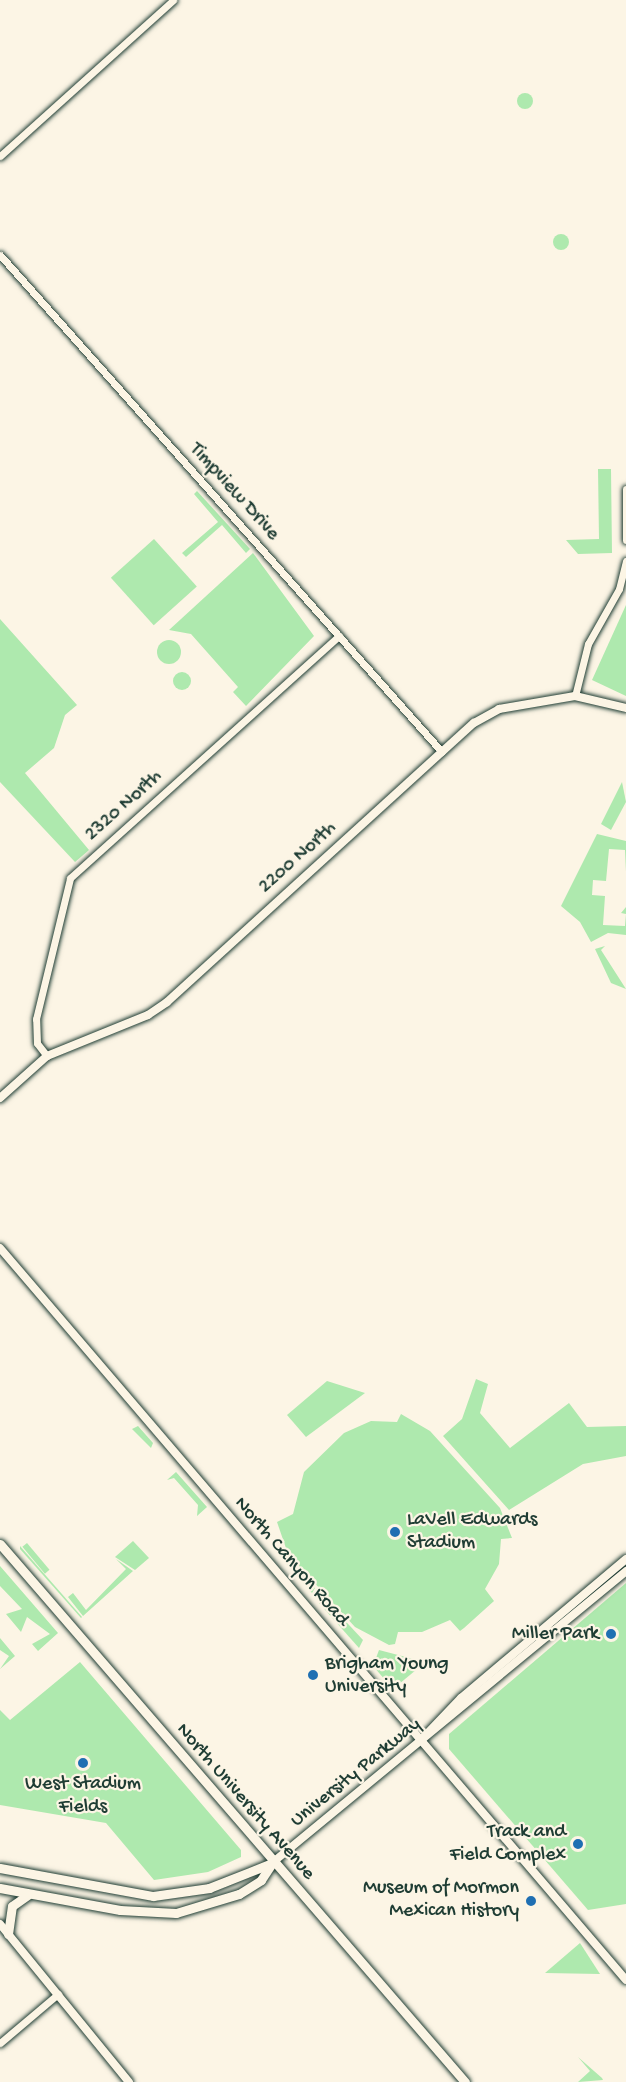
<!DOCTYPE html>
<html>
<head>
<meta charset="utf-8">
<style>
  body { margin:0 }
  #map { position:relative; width:626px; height:2082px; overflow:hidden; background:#fcf5e5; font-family:"Gochi Hand",sans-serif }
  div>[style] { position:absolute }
  .green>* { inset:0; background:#aee9ae; transform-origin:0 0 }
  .round { border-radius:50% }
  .roads { filter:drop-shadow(0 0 2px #1f3d34) drop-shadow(0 0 2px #1f3d34) }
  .tertiary>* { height:7px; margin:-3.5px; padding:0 3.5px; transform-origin:3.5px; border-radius:3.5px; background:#fcf5e5 }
  .secondary>* { height:8px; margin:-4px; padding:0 4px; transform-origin:4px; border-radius:4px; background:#fcf5e5 }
  .primary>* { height:9px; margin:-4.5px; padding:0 4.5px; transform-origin:4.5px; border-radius:4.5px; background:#fcf5e5 }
  .trunk>* { height:9px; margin:-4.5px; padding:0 4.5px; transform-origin:4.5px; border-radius:4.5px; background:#fcf5e5 }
  .dots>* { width:16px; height:16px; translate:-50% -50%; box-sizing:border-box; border:3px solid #fcf5e5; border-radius:50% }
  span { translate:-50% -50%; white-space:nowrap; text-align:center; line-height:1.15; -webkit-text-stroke:4.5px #fcf5e5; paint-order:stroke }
  .street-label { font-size:20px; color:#1f3d34 }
  .poi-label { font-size:20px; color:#1f3d34 }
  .left { translate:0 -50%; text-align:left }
  .right { translate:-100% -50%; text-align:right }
</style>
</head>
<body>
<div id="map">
  <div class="green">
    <div class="round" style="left:517px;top:93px;width:16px;height:16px"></div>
    <div class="round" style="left:553px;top:234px;width:16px;height:16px"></div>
    <div style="clip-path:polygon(598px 469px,611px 469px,612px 553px,578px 554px,566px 540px,599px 539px)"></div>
    <div style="clip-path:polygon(197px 491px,250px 549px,246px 553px,222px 525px,186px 557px,182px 553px,218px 522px,194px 494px)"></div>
    <div style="left:154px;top:539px;width:64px;height:58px;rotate:48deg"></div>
    <div style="clip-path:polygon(253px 553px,314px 636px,246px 706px,233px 692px,238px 687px,191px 634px,169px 630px)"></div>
    <div style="clip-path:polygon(626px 605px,626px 696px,592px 680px)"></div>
    <div style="clip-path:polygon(0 619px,77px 705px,65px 715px,54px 748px,25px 773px,89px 850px,75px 862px,0 782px)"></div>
    <div class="round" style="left:157px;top:640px;width:24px;height:24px"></div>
    <div class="round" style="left:173px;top:672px;width:18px;height:18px"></div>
    <div style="clip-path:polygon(622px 782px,626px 802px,611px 830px,601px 824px)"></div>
    <div style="clip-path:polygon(597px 834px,626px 841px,626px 872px,625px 850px,609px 849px,606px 881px,593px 880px,592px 895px,605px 896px,603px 925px,625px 926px,626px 914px,621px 913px,626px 907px,626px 935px,608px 933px,591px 942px,580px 922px,561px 906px)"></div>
    <div style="clip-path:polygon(605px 946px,601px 950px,626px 989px,611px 983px,595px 949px)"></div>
    <div style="clip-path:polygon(476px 1379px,488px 1384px,480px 1413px,510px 1448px,569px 1403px,587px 1427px,626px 1426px,626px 1456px,583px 1464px,509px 1510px,443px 1436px,462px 1419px)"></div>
    <div style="clip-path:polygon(327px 1381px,365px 1393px,306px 1437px,287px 1415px)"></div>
    <div style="clip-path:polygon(401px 1414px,430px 1431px,500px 1508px,512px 1538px,501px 1539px,499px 1564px,485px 1589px,494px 1601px,464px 1628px,460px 1631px,450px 1620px,422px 1632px,398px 1632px,395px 1644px,389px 1645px,355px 1627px,288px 1554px,277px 1522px,293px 1514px,304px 1472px,344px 1433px,371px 1421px,397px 1422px)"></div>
    <div style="clip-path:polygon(138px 1426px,153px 1443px,151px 1448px,132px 1429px)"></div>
    <div style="clip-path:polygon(176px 1472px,207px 1507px,197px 1516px,198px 1505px,174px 1478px,167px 1480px)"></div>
    <div style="clip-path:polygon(133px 1541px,149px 1558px,135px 1570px,115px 1557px)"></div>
    <div style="left:27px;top:1543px;width:35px;height:6px;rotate:50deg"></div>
    <div style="clip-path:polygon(20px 1546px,82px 1617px,81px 1618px,20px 1549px)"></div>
    <div style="clip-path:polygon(280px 1546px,315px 1588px,312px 1593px,277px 1553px)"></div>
    <div style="clip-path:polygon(116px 1559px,133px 1571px,83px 1616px,68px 1597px,73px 1593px,86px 1610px,126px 1569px)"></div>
    <div style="clip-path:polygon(0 1566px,58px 1633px,38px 1651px,32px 1644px,50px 1634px,27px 1617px,21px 1632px,6px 1614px,22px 1609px,0 1586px)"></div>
    <div style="clip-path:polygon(626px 1583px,626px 1904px,588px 1910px,449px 1749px,449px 1734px)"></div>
    <div style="clip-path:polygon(324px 1598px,363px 1640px,359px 1648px,319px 1603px)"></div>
    <div style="clip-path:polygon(0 1638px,15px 1656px,0 1669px,9px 1656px,0 1650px)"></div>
    <div style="clip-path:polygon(379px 1650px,421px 1661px,422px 1665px,393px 1689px,373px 1666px)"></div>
    <div style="clip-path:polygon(80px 1662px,241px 1850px,241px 1857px,208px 1872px,154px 1880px,106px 1823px,0 1805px,0 1710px,10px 1720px)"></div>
    <div style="clip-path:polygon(580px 1943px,600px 1974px,545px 1973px)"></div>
    <div style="clip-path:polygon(578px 2057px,602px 2078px,603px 2080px,578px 2082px,590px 2071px)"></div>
  </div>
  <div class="roads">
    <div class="tertiary">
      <div style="left:0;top:156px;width:233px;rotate:-42deg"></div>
      <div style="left:0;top:255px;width:665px;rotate:48.35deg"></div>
      <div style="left:626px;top:489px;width:51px;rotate:90deg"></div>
      <div style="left:575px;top:696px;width:54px;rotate:-76deg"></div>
      <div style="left:588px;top:644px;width:63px;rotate:-60.6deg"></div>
      <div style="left:619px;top:589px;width:29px;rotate:-76deg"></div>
      <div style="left:47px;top:1056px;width:16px;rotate:-128deg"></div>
      <div style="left:37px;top:1043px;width:24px;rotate:-92deg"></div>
      <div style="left:36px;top:1019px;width:145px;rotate:-76.4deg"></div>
      <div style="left:70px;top:878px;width:362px;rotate:-42deg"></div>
      <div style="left:0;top:2043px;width:76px;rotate:-40.2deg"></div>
    </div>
    <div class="secondary">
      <div style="left:0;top:1098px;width:63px;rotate:-41.8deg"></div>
      <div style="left:47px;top:1056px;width:109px;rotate:-22.1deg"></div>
      <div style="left:148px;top:1015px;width:23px;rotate:-34deg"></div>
      <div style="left:167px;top:1002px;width:415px;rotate:-42.3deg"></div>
      <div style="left:474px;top:723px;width:29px;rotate:-29deg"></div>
      <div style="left:499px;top:709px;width:77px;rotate:-9.7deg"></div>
      <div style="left:575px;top:696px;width:52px;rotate:13.2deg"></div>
      <div style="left:0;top:1248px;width:963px;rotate:49.46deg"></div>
      <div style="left:421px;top:1740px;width:58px;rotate:-46.4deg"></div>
      <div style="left:461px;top:1698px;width:216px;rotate:-40.1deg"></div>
      <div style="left:272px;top:1863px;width:459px;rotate:-39.5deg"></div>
      <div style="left:0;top:1924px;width:204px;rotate:50.8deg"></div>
    </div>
    <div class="primary">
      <div style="left:0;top:1868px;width:156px;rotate:10.4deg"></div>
      <div style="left:153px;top:1896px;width:57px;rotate:-8.1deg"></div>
      <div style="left:209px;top:1888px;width:68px;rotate:-21.6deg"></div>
      <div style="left:0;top:1888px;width:122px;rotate:10.4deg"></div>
      <div style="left:120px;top:1910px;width:56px;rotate:3.1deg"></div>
      <div style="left:176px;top:1913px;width:66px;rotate:-16.8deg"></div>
      <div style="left:239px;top:1894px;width:26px;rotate:-32deg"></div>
      <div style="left:261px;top:1880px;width:20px;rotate:-57deg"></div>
      <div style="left:8px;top:1934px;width:28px;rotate:-82deg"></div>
      <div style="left:12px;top:1906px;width:19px;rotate:-35deg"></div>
    </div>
    <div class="trunk">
      <div style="left:0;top:1544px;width:711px;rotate:49.16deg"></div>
    </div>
  </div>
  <div class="dots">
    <div style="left:395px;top:1532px;background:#1f6fb2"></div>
    <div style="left:611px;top:1634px;background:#1f6fb2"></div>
    <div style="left:313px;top:1675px;background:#1f6fb2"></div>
    <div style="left:83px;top:1763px;background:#1f6fb2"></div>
    <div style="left:578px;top:1844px;background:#1f6fb2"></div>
    <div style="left:531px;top:1901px;background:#1f6fb2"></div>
  </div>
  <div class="street-label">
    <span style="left:234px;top:492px;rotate:48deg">Timpview Drive</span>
    <span style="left:124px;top:806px;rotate:-42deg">2320 North</span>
    <span style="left:298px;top:858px;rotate:-42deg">2200 North</span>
    <span style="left:291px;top:1562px;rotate:49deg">North Canyon Road</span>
    <span style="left:356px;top:1773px;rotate:-39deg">University Parkway</span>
    <span style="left:245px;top:1802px;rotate:49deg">North University Avenue</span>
  </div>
  <div class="poi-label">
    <span class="left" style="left:407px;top:1532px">LaVell Edwards<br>Stadium</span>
    <span class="right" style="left:599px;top:1634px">Miller Park</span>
    <span class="left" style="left:325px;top:1676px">Brigham Young<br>University</span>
    <span style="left:83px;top:1796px">West Stadium<br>Fields</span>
    <span class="right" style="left:566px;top:1844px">Track and<br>Field Complex</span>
    <span class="right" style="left:519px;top:1900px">Museum of Mormon<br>Mexican History</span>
  </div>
</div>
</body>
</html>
